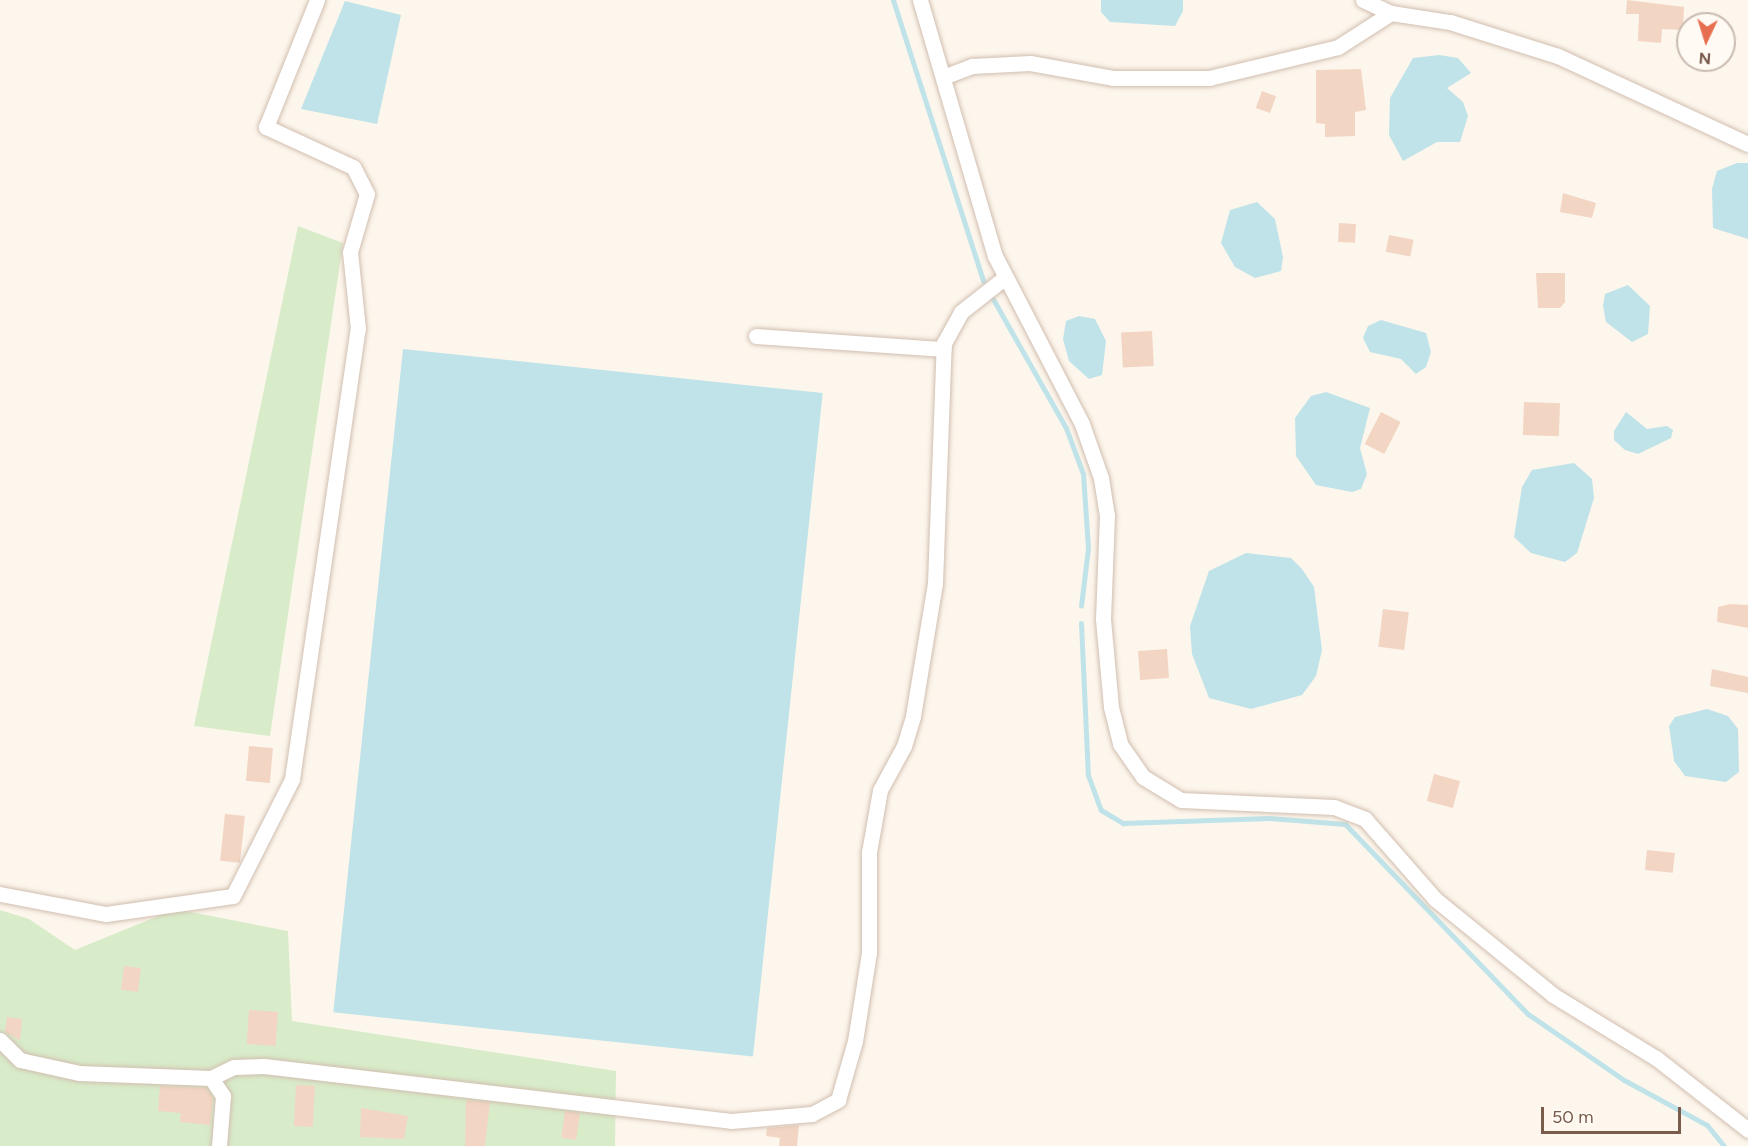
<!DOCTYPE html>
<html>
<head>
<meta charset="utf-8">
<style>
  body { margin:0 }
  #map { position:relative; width:1748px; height:1146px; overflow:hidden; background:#fdf6ec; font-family:Figtree,sans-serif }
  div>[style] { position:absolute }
  .green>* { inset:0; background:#d8ecc9 }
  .water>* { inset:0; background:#bfe3e8; transform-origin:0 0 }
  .stream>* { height:5px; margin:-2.5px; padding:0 2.5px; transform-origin:2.5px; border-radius:2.5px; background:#bfe3e8 }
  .building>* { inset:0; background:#f3d5c3; transform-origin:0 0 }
  .roads { filter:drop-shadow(0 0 2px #d1beb0) drop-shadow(0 0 2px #d1beb0) }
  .minor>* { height:15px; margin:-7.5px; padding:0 7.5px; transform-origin:7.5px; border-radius:7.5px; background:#fff }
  span { translate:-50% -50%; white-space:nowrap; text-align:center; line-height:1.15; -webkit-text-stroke:5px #fffaf3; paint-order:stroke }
  .north { position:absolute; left:1676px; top:12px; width:60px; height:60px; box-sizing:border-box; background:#fffaf3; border:2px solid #cabbb1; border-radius:50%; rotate:184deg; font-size:16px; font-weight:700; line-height:24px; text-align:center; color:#7a5c4d }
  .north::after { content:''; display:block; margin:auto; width:21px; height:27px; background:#e76f51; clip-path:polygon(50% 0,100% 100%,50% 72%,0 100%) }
  .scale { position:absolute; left:1541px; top:1107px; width:140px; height:27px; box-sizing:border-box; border:3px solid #7a5c4d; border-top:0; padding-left:8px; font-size:18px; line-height:21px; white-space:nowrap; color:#7a5c4d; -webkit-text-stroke:4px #fffaf3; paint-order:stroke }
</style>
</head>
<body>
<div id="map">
  <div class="green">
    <div style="clip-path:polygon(298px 226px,343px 243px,270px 736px,194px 726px)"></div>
    <div style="clip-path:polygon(175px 909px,288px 931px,292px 1021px,616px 1071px,615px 1146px,0 1146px,0 910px,29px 919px,75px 950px)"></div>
  </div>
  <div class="water">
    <div style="clip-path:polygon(1101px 0,1183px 0,1183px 11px,1175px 26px,1110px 22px,1101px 12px)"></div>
    <div style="clip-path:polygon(345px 1px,401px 15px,377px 124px,301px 109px)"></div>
    <div style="clip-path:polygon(1439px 55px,1458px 58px,1471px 73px,1447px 88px,1463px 102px,1468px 116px,1460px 142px,1437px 142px,1403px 161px,1389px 135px,1390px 98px,1413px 58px)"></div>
    <div style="clip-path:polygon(1737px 163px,1748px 163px,1748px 239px,1713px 228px,1712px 189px,1717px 171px)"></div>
    <div style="clip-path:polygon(1257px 202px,1275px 219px,1283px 257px,1281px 271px,1255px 278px,1235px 267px,1221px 243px,1230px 210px)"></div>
    <div style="clip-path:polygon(1628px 285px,1650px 306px,1648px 334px,1632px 342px,1606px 322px,1603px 306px,1605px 294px)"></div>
    <div style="clip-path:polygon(1079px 316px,1095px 319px,1106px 341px,1102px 375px,1089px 379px,1069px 361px,1063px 339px,1066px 321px)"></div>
    <div style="clip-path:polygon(1381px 320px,1426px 333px,1431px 352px,1426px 367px,1416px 374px,1401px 359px,1370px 352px,1363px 338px,1368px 326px)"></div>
    <div style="left:403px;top:349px;width:422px;height:667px;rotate:6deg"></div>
    <div style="clip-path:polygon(1326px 392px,1370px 408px,1360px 448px,1367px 474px,1361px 489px,1352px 492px,1316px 485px,1296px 456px,1295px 418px,1311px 396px)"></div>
    <div style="clip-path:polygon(1626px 412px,1647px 429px,1667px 426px,1673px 430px,1671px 438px,1638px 454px,1625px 450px,1614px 440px,1614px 431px)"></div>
    <div style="clip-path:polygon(1574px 463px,1592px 479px,1594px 498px,1577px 553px,1565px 562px,1531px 553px,1514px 537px,1522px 487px,1532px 470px)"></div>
    <div style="clip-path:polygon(1246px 553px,1291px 558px,1302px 569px,1314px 587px,1322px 650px,1316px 676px,1302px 695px,1251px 709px,1209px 698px,1192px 654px,1190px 626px,1209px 571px)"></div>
    <div style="clip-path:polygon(1707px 709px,1728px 716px,1738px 729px,1739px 772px,1726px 782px,1685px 776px,1674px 761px,1669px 726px,1675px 717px)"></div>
  </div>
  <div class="stream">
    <div style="left:893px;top:0;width:295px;rotate:72.2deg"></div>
    <div style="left:993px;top:299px;width:148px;rotate:60.5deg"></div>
    <div style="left:1066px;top:428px;width:49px;rotate:69.7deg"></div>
    <div style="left:1083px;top:474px;width:74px;rotate:86.1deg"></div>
    <div style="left:1088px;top:548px;width:58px;rotate:96.9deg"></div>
    <div style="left:1081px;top:623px;width:152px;rotate:87.4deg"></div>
    <div style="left:1088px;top:775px;width:37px;rotate:70deg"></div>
    <div style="left:1101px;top:810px;width:26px;rotate:31deg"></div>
    <div style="left:1123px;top:823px;width:146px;rotate:-2deg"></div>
    <div style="left:1269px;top:818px;width:76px;rotate:4.5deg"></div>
    <div style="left:1345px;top:824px;width:264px;rotate:46.1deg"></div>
    <div style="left:1528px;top:1014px;width:116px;rotate:34.5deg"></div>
    <div style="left:1624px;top:1080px;width:94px;rotate:28.5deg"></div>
    <div style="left:1707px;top:1125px;width:27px;rotate:51deg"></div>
  </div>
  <div class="building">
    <div style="clip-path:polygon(1627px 0,1684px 7px,1683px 30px,1662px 29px,1661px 43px,1638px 41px,1639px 14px,1626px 14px)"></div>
    <div style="clip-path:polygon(1361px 69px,1366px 110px,1355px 112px,1355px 136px,1325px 137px,1325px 124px,1316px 123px,1316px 70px)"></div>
    <div style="left:1262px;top:91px;width:15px;height:18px;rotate:20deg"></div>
    <div style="clip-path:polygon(1563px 193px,1596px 203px,1592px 218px,1560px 212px)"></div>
    <div style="left:1339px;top:223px;width:17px;height:19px;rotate:3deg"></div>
    <div style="left:1389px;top:235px;width:25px;height:17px;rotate:11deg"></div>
    <div style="clip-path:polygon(1536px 273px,1565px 273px,1565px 302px,1560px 308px,1538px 308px)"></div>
    <div style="left:1152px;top:331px;width:35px;height:31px;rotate:87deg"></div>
    <div style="left:1524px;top:402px;width:36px;height:33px;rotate:2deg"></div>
    <div style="left:1381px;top:412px;width:22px;height:36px;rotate:27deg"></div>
    <div style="clip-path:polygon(1730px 604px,1748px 605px,1748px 628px,1717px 622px,1718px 607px)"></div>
    <div style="left:1383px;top:609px;width:26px;height:38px;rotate:7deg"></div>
    <div style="left:1167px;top:649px;width:29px;height:29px;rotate:86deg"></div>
    <div style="clip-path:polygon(1712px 669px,1748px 677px,1748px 693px,1710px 686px)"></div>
    <div style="left:249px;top:746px;width:24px;height:35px;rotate:5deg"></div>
    <div style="left:1434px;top:774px;width:27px;height:28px;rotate:15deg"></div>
    <div style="left:225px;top:814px;width:20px;height:47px;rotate:6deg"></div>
    <div style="left:1647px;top:850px;width:28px;height:20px;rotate:6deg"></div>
    <div style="left:124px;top:966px;width:17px;height:24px;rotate:7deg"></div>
    <div style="left:249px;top:1010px;width:29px;height:34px;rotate:4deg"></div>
    <div style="clip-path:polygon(7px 1017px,22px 1019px,20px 1040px,5px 1032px)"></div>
    <div style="left:296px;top:1085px;width:19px;height:41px;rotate:3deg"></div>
    <div style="clip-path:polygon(160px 1086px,206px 1088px,213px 1098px,210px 1125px,180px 1122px,181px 1113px,158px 1111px)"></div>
    <div style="clip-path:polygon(466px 1100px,490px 1102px,485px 1146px,465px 1146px)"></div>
    <div style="clip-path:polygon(361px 1108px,408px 1116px,404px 1139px,360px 1137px)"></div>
    <div style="left:565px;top:1111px;width:15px;height:27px;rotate:8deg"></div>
    <div style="clip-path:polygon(799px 1125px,797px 1146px,779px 1146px,780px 1138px,766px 1136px,767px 1128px)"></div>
  </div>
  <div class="roads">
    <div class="minor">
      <div style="left:920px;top:0;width:267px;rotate:73.7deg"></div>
      <div style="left:995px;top:256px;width:189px;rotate:62.6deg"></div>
      <div style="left:1082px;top:424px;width:57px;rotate:70.6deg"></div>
      <div style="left:1101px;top:478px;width:37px;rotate:81deg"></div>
      <div style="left:1107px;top:515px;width:104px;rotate:92.2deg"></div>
      <div style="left:1103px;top:619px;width:88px;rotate:84.8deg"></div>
      <div style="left:1111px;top:707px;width:38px;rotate:76deg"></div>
      <div style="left:1120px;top:744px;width:40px;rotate:55.1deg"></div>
      <div style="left:1143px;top:777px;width:44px;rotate:31.2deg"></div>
      <div style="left:1181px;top:800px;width:153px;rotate:2.6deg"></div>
      <div style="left:1334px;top:807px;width:33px;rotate:21deg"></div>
      <div style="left:1365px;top:819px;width:106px;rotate:48.8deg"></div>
      <div style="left:1435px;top:899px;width:152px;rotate:39.1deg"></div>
      <div style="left:1553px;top:995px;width:121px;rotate:31.5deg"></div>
      <div style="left:1656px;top:1058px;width:117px;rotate:38deg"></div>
      <div style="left:1363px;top:0;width:31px;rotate:25deg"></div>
      <div style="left:1391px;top:13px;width:60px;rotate:8.7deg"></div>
      <div style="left:1450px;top:22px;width:113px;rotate:17.5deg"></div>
      <div style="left:1558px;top:56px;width:209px;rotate:24.9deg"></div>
      <div style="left:943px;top:77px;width:31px;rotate:-21deg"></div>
      <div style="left:972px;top:66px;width:58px;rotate:-3deg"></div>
      <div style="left:1030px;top:63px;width:84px;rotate:10.2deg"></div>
      <div style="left:1113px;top:78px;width:96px"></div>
      <div style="left:1209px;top:78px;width:133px;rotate:-13.5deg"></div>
      <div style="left:1338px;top:47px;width:63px;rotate:-32.7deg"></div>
      <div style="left:756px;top:336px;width:188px;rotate:4deg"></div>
      <div style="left:0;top:894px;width:108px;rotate:10.7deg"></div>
      <div style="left:106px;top:914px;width:128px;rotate:-8.1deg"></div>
      <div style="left:233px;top:896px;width:131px;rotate:-63.2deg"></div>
      <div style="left:292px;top:779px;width:455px;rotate:-81.7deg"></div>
      <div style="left:358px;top:329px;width:77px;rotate:-95.9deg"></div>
      <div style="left:350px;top:252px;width:60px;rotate:-73.7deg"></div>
      <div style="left:367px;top:194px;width:30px;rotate:-117deg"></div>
      <div style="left:353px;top:167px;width:96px;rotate:-155.3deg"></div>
      <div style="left:266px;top:127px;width:137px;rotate:-68.1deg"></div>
      <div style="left:0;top:1040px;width:28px;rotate:45deg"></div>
      <div style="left:20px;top:1060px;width:60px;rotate:12.4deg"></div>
      <div style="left:79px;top:1073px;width:132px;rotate:2.2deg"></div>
      <div style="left:211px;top:1078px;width:22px;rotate:56deg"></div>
      <div style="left:223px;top:1096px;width:50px;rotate:94.6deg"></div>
      <div style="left:211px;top:1078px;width:25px;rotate:-26deg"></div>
      <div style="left:234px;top:1067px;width:30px;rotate:-2deg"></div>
      <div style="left:264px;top:1066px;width:470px;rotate:6.7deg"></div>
      <div style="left:731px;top:1121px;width:81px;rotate:-4.9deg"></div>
      <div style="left:812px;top:1114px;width:30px;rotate:-28deg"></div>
      <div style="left:838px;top:1100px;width:61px;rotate:-73.9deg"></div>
      <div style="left:855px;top:1041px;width:89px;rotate:-81deg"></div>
      <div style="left:869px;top:953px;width:101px;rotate:-90deg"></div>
      <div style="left:869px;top:852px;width:63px;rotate:-79.9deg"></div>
      <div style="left:880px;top:790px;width:50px;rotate:-61.4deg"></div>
      <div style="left:904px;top:746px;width:31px;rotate:-73deg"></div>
      <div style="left:913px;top:716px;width:135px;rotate:-80.6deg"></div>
      <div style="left:935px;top:583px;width:240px;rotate:-87.9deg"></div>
      <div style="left:944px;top:343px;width:35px;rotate:-61deg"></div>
      <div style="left:961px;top:312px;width:55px;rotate:-38.3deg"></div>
    </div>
  </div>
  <div class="north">N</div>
  <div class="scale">50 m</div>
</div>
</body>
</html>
